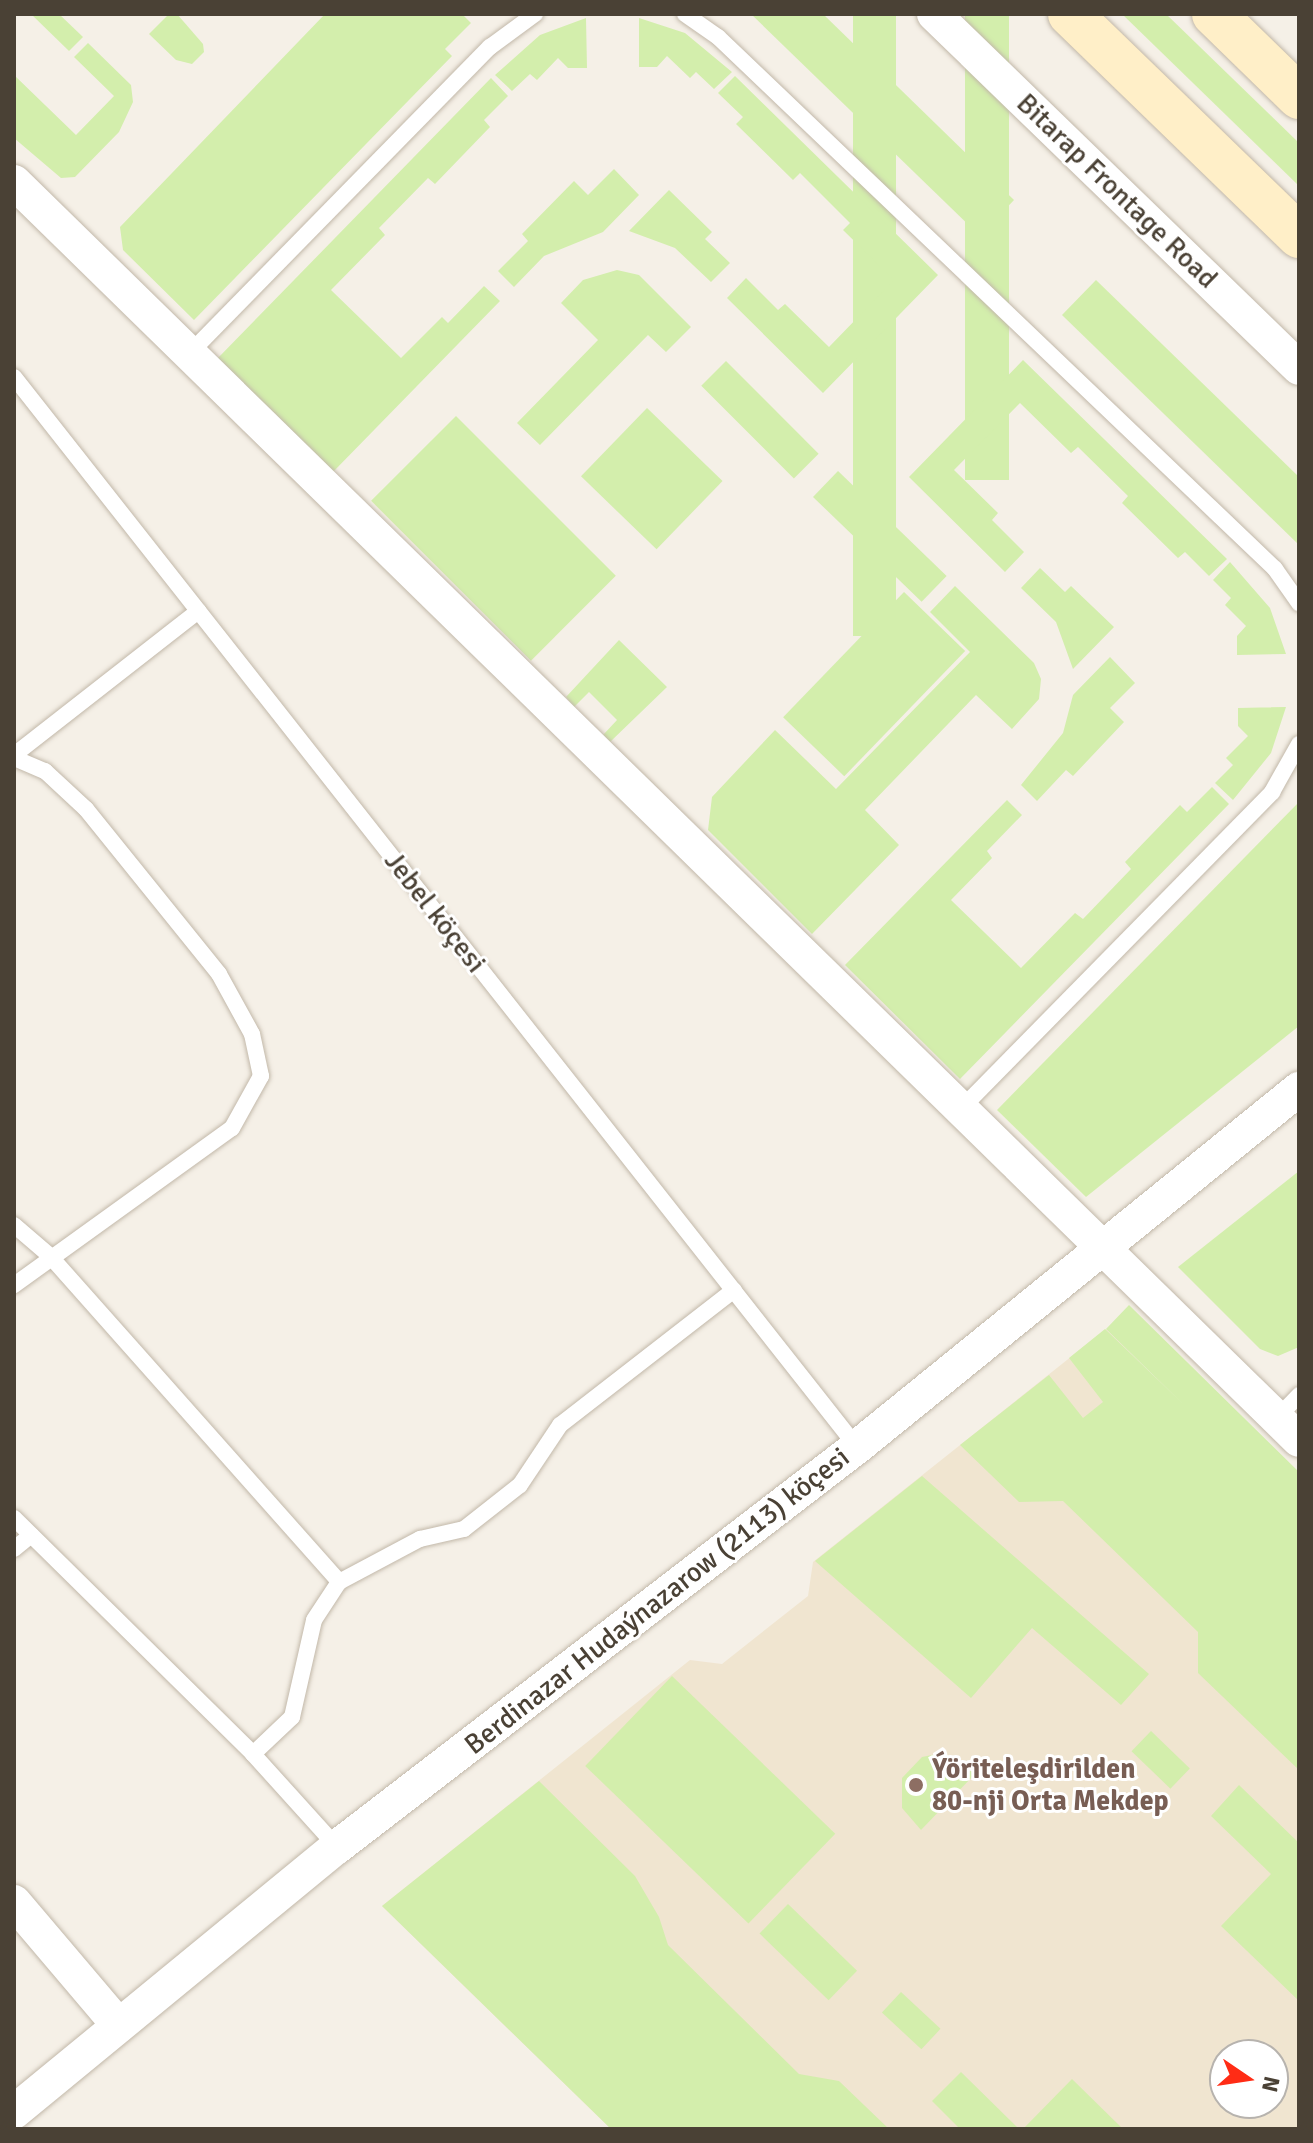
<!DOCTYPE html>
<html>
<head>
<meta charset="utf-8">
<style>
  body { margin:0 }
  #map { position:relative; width:1313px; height:2143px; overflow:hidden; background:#f5f0e7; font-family:Signika,sans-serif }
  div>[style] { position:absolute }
  .education>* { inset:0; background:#f0e5d0 }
  .green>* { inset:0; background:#d3eeac; transform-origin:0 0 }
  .roads { filter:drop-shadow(0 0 2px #c2b8a9) drop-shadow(0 0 2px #c2b8a9) }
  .service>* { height:16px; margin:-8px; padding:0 8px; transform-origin:8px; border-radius:8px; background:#fff }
  .minor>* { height:34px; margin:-17px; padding:0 17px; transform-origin:17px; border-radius:17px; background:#fff }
  .secondary>* { height:44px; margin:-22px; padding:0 22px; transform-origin:22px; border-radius:22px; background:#ffefc8 }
  .dots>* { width:22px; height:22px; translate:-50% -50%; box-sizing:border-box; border:4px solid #fff; border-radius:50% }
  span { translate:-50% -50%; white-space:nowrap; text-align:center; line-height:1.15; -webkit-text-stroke:6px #fff; paint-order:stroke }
  .street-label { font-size:28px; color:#4a4135 }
  .education-label { font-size:28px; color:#785e54; font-weight:700 }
  .left { translate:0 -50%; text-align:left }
  .frame { position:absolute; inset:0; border:16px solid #4a4135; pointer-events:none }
  .north { position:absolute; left:1209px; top:2039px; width:80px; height:80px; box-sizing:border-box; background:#fff; border:2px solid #b7b3ae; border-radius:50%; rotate:103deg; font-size:22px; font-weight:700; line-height:32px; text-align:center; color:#4a4135 }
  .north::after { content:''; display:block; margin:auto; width:28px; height:36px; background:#ff2c15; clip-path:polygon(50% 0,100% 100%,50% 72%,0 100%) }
</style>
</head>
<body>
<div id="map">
  <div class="education">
    <div style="clip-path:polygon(evenodd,1106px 1329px,1299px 1518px,1299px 2129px,611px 2129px,382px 1906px,690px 1660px,722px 1664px,808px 1596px,813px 1562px,1106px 1329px,1225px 2055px,1273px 2055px,1273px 2103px,1225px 2103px,1225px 2055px)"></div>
  </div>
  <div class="green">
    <div style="clip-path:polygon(31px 14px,59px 14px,83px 37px,69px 51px)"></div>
    <div style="clip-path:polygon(169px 14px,177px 14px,203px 44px,204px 52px,192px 64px,176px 60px,149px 34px)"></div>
    <div style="clip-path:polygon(325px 14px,462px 14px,471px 23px,445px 49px,452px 56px,194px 320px,123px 250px,120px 227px)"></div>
    <div style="clip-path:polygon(751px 14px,823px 14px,1014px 200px,980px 236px)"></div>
    <div style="left:853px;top:14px;width:43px;height:622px"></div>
    <div style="left:965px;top:14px;width:44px;height:466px"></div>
    <div style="clip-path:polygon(1122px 14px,1166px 14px,1299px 143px,1299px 186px)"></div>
    <div style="clip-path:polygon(586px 18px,587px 68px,568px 68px,558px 58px,537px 80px,530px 74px,512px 91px,495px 75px,540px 35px)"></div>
    <div style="clip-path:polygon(639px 18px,685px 33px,732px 72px,714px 89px,696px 72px,690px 78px,667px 56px,657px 67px,639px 67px)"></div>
    <div style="clip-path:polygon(88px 43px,131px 85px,133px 102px,119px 132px,75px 177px,61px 178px,14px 138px,14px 75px,76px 135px,114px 96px,74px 57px)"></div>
    <div style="clip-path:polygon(735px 76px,938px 275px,823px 393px,727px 298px,746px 278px,778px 310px,785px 304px,829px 347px,894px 280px,843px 230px,850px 223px,800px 173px,793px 180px,736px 124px,743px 117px,718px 93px)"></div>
    <div style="clip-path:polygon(491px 78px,508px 96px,484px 120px,490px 127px,435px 184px,428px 178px,379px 228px,385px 235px,331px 290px,401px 358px,442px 317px,448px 323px,484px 286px,500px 301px,333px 472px,217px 359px)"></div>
    <div style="clip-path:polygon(614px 169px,639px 195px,603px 232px,544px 256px,514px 287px,498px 271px,528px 241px,522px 234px,574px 181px,588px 195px)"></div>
    <div style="clip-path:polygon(669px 190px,712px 232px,705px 239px,730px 263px,711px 282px,675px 248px,629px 231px)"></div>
    <div style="clip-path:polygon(617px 270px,639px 275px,691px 327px,666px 352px,648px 335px,540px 445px,517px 423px,598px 340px,561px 303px,583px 280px)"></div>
    <div style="clip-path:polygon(1096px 280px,1299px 477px,1299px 545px,1062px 315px)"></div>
    <div style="clip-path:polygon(1023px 360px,1227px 559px,1209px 576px,1185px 552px,1178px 558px,1122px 503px,1128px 496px,1078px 447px,1071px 453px,1020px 403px,954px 470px,998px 513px,992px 520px,1024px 552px,1005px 572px,909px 477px)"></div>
    <div style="left:726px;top:361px;width:131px;height:35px;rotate:45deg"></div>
    <div style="left:647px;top:408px;width:105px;height:95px;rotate:44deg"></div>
    <div style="left:456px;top:416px;width:226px;height:120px;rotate:45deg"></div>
    <div style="left:838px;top:471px;width:151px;height:36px;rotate:44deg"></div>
    <div style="clip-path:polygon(1230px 562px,1270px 608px,1286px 654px,1237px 655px,1237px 636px,1246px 626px,1225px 605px,1231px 598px,1213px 580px)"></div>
    <div style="clip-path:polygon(1040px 568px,1065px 592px,1071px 586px,1114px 627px,1073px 669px,1056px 622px,1021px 588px)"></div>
    <div style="clip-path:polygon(955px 586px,1034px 663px,1041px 679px,1039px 699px,1012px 729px,976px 695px,865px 810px,899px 845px,812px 934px,708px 830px,712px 797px,775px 730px,836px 789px,970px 652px,930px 612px)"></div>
    <div style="left:904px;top:592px;width:85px;height:174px;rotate:44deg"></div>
    <div style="clip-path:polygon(619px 640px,667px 687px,610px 742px,603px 735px,617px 720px,589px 692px,574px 707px,566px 697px)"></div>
    <div style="clip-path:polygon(1110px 657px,1135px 683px,1110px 708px,1124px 722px,1073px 776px,1066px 770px,1037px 801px,1021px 785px,1063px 733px,1073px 695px)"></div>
    <div style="clip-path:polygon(1286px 707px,1271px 753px,1233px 800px,1215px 783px,1233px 765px,1226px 758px,1248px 736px,1238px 726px,1238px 708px)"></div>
    <div style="clip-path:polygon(1212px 787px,1229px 804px,960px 1079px,845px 965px,1007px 800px,1022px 815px,987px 851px,992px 858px,951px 900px,1021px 968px,1075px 913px,1083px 919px,1131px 869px,1125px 862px,1180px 805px,1187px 812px)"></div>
    <div style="clip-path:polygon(1299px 802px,1299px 1026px,1086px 1197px,997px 1110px)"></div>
    <div style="clip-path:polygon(1299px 1171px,1299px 1347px,1278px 1356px,1260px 1349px,1178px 1267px)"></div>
    <div style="clip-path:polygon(1129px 1305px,1299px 1472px,1299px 1770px,1198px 1673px,1198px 1632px,1063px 1501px,1019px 1502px,960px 1445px,1049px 1375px,1083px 1418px,1103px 1402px,1069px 1358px,1105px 1329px,1183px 1404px,1106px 1329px)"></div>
    <div style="clip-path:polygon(922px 1476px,1149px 1674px,1121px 1705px,1032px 1628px,971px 1698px,815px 1561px)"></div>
    <div style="left:672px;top:1676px;width:227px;height:125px;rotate:44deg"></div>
    <div style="left:1151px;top:1731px;width:54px;height:28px;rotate:44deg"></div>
    <div style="clip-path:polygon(937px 1754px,951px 1756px,975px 1774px,921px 1830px,902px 1808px,902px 1778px,922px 1757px)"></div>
    <div style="clip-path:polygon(539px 1781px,635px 1876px,659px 1917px,668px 1945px,799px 2074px,839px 2081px,889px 2129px,611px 2129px,382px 1906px)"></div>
    <div style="clip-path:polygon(1239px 1785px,1299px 1843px,1299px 2001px,1221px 1926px,1271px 1874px,1211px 1816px)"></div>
    <div style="left:788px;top:1904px;width:96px;height:41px;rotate:44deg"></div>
    <div style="left:901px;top:1992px;width:54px;height:28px;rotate:43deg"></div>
    <div style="clip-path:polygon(961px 2072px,1019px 2129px,960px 2129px,932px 2101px)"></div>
    <div style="clip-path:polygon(1072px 2079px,1123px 2129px,1023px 2129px)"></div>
  </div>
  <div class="roads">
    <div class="service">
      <div style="left:685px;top:14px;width:40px;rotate:34.9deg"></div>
      <div style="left:718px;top:37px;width:770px;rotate:43.68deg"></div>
      <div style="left:1275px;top:569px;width:42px;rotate:54.8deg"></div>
      <div style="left:189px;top:354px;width:430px;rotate:-45.6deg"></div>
      <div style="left:490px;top:47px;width:56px;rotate:-36.3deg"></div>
      <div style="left:14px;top:377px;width:1362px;rotate:51.77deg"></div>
      <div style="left:14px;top:755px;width:234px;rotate:-38deg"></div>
      <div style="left:14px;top:758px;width:34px;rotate:23deg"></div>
      <div style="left:45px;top:771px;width:56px;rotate:42.8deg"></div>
      <div style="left:86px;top:809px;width:212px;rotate:51.1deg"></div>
      <div style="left:219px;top:974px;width:68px;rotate:61.2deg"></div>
      <div style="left:252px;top:1034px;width:43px;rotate:77.9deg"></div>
      <div style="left:261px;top:1076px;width:60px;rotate:119.1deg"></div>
      <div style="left:232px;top:1128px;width:269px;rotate:144.2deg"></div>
      <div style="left:959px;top:1111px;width:447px;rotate:-45.5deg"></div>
      <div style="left:1272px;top:792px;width:55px;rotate:-60.6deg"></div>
      <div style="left:14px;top:1225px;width:48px;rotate:40.7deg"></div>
      <div style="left:50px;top:1256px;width:436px;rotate:48.4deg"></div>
      <div style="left:1277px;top:1418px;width:32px;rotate:-46deg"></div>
      <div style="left:14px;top:1518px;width:336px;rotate:44.6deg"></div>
      <div style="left:253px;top:1754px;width:125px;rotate:47.9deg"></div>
      <div style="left:14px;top:1549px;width:22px;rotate:-39deg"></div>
      <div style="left:253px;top:1754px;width:54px;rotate:-43.5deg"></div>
      <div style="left:292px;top:1717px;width:99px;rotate:-77.2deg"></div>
      <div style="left:314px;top:1620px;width:45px;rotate:-56.7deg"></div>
      <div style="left:339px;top:1582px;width:92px;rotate:-28deg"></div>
      <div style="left:420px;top:1539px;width:45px;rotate:-12.8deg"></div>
      <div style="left:464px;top:1529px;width:71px;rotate:-38.2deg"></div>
      <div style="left:520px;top:1485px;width:72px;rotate:-56.3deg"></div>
      <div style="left:560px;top:1425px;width:220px;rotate:-37.8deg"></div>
    </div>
    <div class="minor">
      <div style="left:934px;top:14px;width:508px;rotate:44.12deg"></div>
      <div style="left:14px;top:182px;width:1798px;rotate:44.39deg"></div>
      <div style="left:14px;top:1902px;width:162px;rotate:49.7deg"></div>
      <div style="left:14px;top:2112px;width:418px;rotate:-39.4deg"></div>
      <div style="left:337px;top:1847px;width:656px;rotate:-37.57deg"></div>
      <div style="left:857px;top:1447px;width:569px;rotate:-39.01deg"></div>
    </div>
    <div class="secondary">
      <div style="left:1070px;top:14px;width:319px;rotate:44.1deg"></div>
      <div style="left:1214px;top:14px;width:119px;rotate:44.3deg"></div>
    </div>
  </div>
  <div class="dots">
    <div style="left:916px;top:1785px;background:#8d6e63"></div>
  </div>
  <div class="street-label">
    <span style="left:1117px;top:191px;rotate:44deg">Bitarap Frontage Road</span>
    <span style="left:435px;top:912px;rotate:52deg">Jebel köçesi</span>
    <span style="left:657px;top:1601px;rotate:-38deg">Berdinazar Hudaýnazarow (2113) köçesi</span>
  </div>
  <div class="education-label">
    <span class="left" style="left:932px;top:1785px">Ýöriteleşdirilden<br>80-nji Orta Mekdep</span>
  </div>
  <div class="frame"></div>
  <div class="north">N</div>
</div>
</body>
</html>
